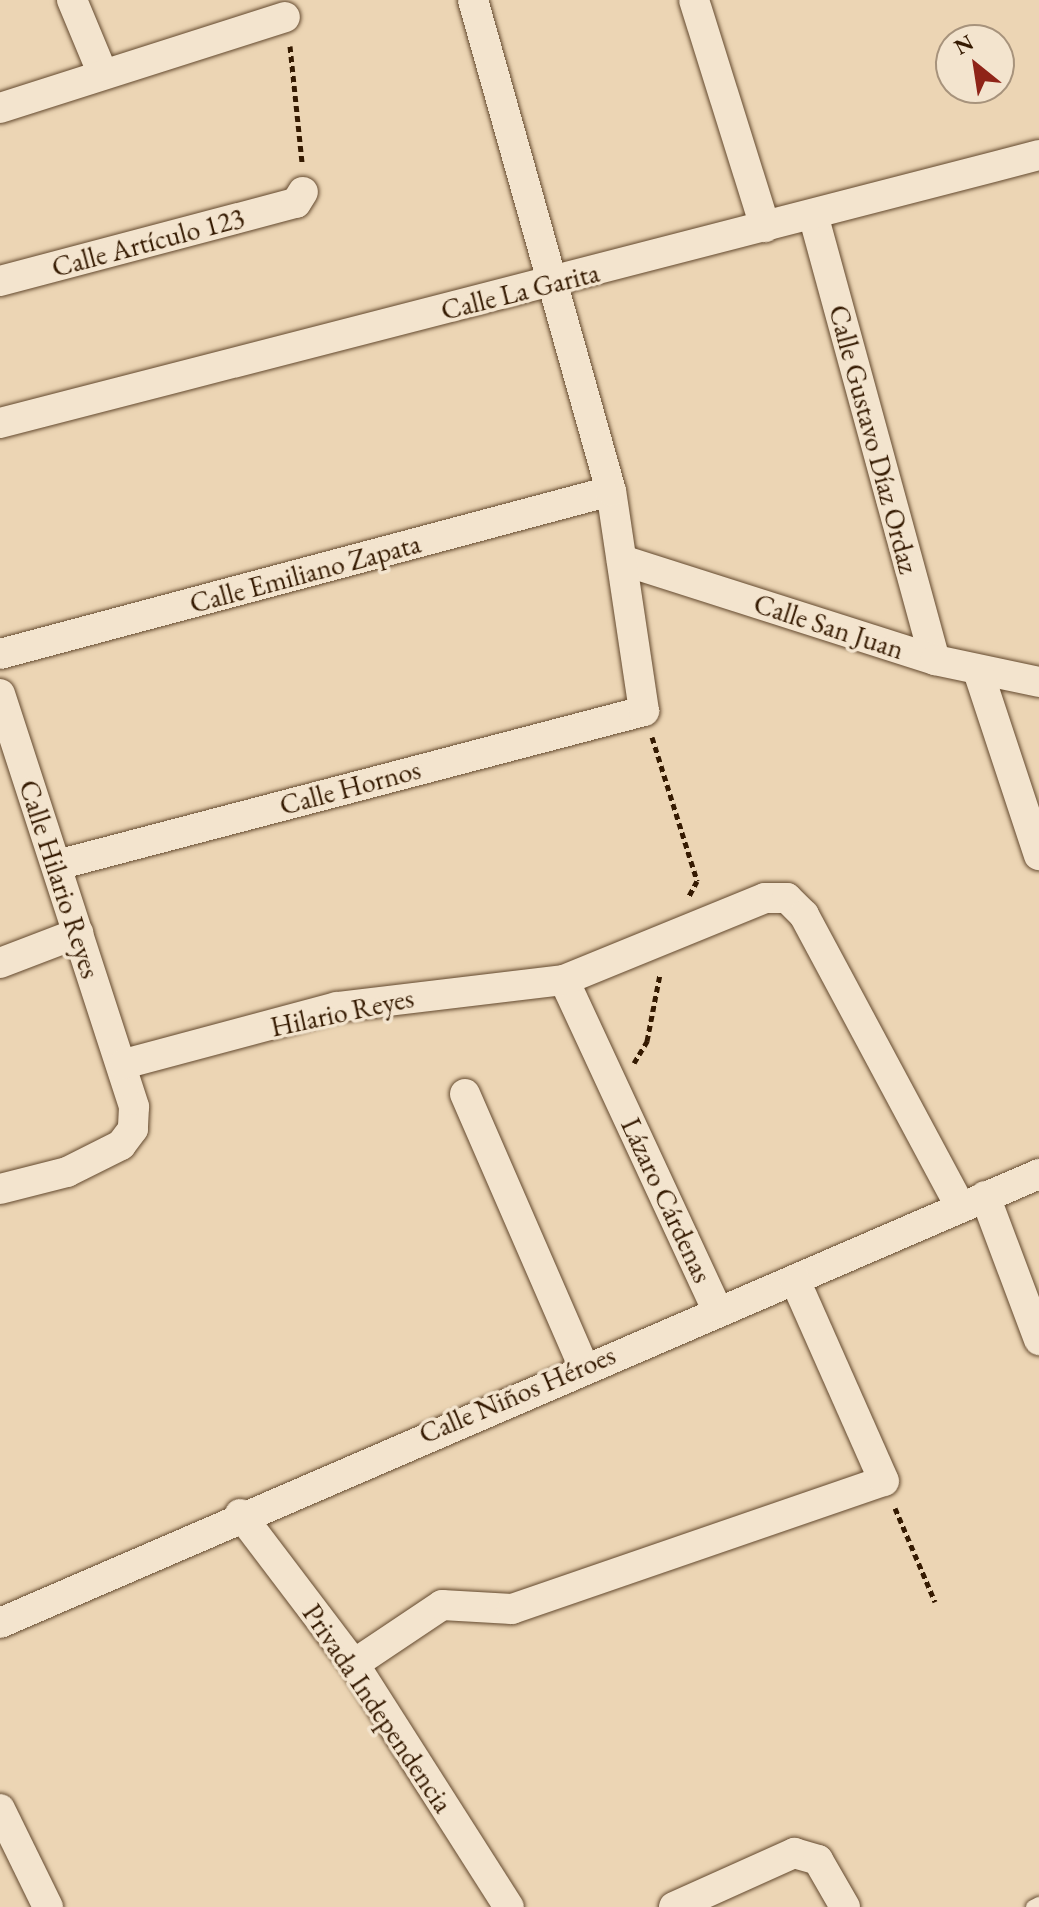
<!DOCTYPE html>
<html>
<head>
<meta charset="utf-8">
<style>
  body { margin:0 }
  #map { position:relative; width:1039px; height:1907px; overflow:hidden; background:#ecd5b4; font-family:"EB Garamond",serif }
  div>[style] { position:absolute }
  .path>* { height:5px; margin-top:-2.5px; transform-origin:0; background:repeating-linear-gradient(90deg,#351a01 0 6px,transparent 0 10px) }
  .roads { filter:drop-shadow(0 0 2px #63492e) drop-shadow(0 0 2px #63492e) }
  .lane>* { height:14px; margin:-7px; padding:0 7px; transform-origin:7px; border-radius:7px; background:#f3e4ce }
  .street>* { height:30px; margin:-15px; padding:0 15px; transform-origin:15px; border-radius:15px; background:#f3e4ce }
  span { translate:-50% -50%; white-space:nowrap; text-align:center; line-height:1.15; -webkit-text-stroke:7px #f3e4ce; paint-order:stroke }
  .street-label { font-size:28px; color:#351a01 }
  .north { position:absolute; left:935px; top:24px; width:80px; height:80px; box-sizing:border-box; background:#f3e4ce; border:2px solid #a7937c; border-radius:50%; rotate:330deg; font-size:22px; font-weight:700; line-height:32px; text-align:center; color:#351a01 }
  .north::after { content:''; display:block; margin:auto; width:28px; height:36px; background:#8f2418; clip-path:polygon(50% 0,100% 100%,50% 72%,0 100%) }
</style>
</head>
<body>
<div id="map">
  <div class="path">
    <div style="left:290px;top:46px;width:118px;rotate:84.1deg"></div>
    <div style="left:652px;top:737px;width:151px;rotate:72.6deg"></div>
    <div style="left:697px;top:881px;width:19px;rotate:118deg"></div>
    <div style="left:634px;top:1063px;width:26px;rotate:-59deg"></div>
    <div style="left:647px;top:1041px;width:68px;rotate:-79deg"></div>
    <div style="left:895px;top:1508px;width:102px;rotate:66.9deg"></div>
  </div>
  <div class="roads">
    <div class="lane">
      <div style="left:1033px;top:1907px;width:7px;rotate:-27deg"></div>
    </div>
    <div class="street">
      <div style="left:72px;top:0;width:78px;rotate:67.4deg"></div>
      <div style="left:694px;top:0;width:238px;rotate:72.6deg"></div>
      <div style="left:0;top:108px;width:299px;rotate:-17.7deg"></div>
      <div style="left:814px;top:218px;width:458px;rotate:74.7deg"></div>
      <div style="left:0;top:281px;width:306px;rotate:-14.8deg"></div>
      <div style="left:296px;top:203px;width:13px;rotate:-58deg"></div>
      <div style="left:0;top:423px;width:1073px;rotate:-14.46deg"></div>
      <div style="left:622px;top:560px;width:329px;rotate:17.7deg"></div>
      <div style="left:935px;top:660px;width:106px;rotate:11.9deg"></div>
      <div style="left:0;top:654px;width:632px;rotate:-14.94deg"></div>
      <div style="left:978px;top:671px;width:194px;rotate:71.7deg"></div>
      <div style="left:0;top:694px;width:434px;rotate:72deg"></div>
      <div style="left:134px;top:1107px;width:22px;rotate:93deg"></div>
      <div style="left:133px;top:1129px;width:20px;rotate:127deg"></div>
      <div style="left:121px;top:1145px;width:60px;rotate:153.4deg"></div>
      <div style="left:67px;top:1172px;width:69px;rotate:165.8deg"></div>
      <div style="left:57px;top:865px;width:607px;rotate:-14.7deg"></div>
      <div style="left:644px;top:711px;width:222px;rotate:-98.5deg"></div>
      <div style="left:611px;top:491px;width:510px;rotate:-105.7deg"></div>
      <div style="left:0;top:963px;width:84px;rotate:-21deg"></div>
      <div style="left:564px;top:980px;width:362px;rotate:65.1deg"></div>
      <div style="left:124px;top:1064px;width:220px;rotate:-15deg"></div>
      <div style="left:337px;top:1007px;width:229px;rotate:-6.8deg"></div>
      <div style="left:564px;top:980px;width:217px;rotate:-22.2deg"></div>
      <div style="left:765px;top:898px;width:22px"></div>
      <div style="left:787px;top:898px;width:24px;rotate:45deg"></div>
      <div style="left:804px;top:915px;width:330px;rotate:61.8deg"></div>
      <div style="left:465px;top:1094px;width:296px;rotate:66.5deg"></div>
      <div style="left:985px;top:1196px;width:154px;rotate:69.4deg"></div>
      <div style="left:240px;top:1514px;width:188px;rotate:52.8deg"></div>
      <div style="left:354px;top:1664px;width:288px;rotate:57.5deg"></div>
      <div style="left:0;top:1623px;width:1132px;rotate:-23.37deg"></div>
      <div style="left:354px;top:1664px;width:106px;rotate:-33.8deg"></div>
      <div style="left:442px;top:1605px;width:70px;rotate:3.3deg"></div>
      <div style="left:512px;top:1609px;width:393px;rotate:-19deg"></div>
      <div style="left:884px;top:1481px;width:220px;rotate:-113.9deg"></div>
      <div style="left:0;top:1809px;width:109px;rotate:63.9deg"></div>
      <div style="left:674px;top:1907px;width:132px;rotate:-24.2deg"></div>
      <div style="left:794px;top:1853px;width:25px;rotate:16deg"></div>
      <div style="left:818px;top:1860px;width:54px;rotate:60.1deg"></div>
    </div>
  </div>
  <div class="street-label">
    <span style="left:148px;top:242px;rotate:-15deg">Calle Artículo 123</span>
    <span style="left:520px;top:291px;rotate:-14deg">Calle La Garita</span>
    <span style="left:874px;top:439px;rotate:75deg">Calle Gustavo Díaz Ordaz</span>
    <span style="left:305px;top:573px;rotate:-15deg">Calle Emiliano Zapata</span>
    <span style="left:829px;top:626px;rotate:18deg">Calle San Juan</span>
    <span style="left:350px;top:787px;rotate:-15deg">Calle Hornos</span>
    <span style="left:60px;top:879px;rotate:72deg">Calle Hilario Reyes</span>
    <span style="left:342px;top:1012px;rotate:-12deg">Hilario Reyes</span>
    <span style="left:667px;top:1200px;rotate:65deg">Lázaro Cárdenas</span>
    <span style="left:517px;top:1394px;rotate:-23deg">Calle Niños Héroes</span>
    <span style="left:378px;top:1708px;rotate:56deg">Privada Independencia</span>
  </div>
  <div class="north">N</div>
</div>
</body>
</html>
